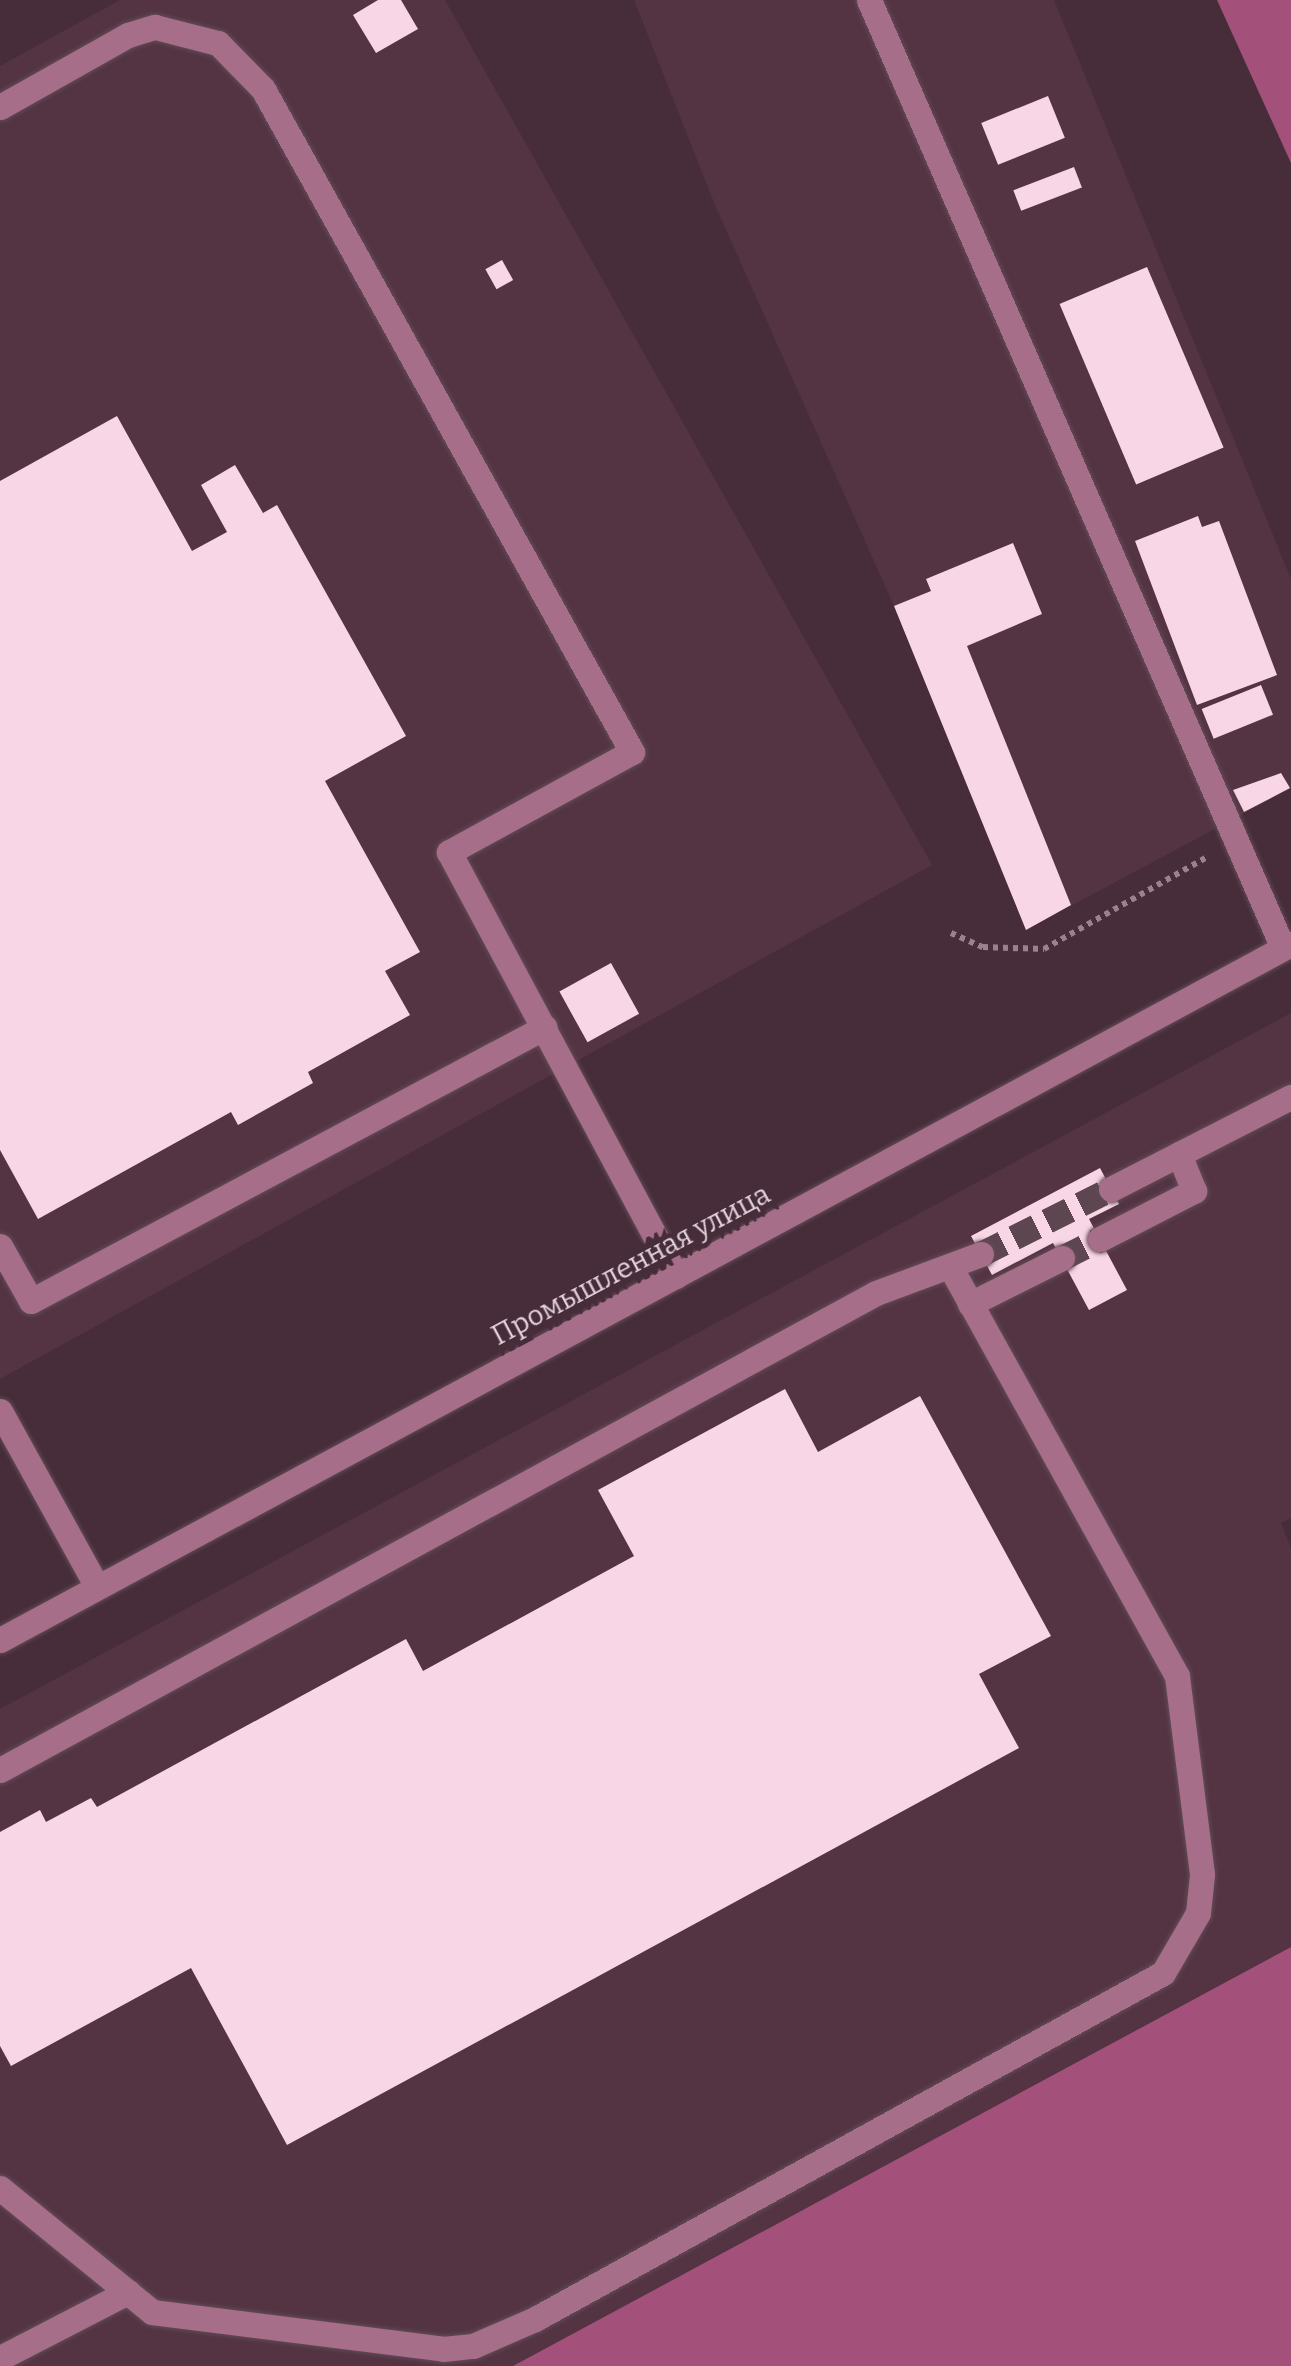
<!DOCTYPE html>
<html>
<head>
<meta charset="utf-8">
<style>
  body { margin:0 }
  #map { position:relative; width:1291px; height:2366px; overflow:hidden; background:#462d39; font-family:Bitter,serif }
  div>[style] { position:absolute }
  .built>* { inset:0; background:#543443 }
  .forest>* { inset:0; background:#a3517b }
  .building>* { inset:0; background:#f8d6e5; transform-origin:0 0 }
  .minor-tunnel>* { height:25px; margin-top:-12.5px; transform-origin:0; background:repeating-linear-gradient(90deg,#5e4651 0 25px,transparent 0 37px) }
  .path>* { height:6px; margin-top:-3px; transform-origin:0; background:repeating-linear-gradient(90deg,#98838d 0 5px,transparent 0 10px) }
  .roads { filter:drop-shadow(0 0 2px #624b56) drop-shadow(0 0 2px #624b56) }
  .minor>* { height:25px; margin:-12.5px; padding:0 12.5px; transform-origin:12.5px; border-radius:12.5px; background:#a76e89 }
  span { translate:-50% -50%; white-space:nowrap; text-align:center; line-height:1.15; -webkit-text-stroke:10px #462d39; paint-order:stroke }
  .street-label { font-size:28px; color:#e4d3db }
</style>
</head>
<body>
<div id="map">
  <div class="built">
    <div style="clip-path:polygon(120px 0,445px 0,932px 865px,0 1379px,0 66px)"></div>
    <div style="clip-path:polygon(634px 0,1054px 0,1291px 579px,1291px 788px,1026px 930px,894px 606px,715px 205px)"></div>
    <div style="clip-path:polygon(1291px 1013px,1291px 1518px,1281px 1523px,1291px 1548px,1291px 1947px,513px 2366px,0 2366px,0 1709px)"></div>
  </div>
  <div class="forest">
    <div style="clip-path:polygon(1217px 0,1291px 0,1291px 163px)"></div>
    <div style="clip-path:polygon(1291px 1947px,1291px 2366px,513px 2366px)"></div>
  </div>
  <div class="building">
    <div style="clip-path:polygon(378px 0,401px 0,418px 29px,376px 53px,353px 15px)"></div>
    <div style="left:1048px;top:96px;width:45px;height:72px;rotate:68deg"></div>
    <div style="left:1074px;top:167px;width:22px;height:65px;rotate:69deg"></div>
    <div style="left:502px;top:260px;width:23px;height:19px;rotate:61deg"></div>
    <div style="left:1147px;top:267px;width:196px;height:95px;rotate:67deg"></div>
    <div style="clip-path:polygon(117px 416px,192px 551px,227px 532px,201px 485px,235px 465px,263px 513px,277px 505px,406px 736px,325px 781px,420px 952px,385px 971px,410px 1015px,308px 1072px,313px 1083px,238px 1125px,231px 1112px,38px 1219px,0 1150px,0 481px)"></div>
    <div style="clip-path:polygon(1198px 516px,1202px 527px,1219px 521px,1277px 675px,1197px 705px,1135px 541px)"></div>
    <div style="clip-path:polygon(1013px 543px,1042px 614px,967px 646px,1071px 905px,1026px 930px,894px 606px,931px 591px,926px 579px)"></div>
    <div style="left:1261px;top:685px;width:32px;height:64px;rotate:68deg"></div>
    <div style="clip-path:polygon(1281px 773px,1290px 788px,1244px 812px,1233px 790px)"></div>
    <div style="left:611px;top:963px;width:58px;height:59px;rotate:61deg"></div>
    <div style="clip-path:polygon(1100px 1168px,1119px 1204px,1089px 1219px,1127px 1290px,1089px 1310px,1053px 1243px,992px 1275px,971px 1236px)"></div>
    <div style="clip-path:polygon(785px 1389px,818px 1452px,920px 1396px,1051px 1636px,979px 1674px,1019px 1748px,287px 2145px,191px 1968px,11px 2066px,0 2046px,0 1832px,40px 1810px,46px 1822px,91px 1798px,97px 1807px,406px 1639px,423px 1671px,634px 1556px,598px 1490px)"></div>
  </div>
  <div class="minor-tunnel">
    <div style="left:981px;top:1254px;width:145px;rotate:-26.6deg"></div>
    <div style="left:1062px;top:1258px;width:42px;rotate:-26.6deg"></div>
  </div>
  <div class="path">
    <div style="left:951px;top:933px;width:35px;rotate:24deg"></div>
    <div style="left:983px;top:947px;width:61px;rotate:1.9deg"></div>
    <div style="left:1044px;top:949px;width:187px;rotate:-29.4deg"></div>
  </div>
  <div class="roads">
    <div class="minor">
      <div style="left:869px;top:0;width:1034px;rotate:66.41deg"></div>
      <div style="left:0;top:107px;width:147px;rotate:-29.4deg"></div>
      <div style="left:128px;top:35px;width:28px;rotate:-17deg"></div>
      <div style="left:155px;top:27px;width:65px;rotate:14.3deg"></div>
      <div style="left:218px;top:43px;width:64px;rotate:45.6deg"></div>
      <div style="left:263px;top:89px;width:759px;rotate:60.9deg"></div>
      <div style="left:632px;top:752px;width:209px;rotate:151.3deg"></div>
      <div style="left:449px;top:852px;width:481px;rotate:61.8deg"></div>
      <div style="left:1111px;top:1189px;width:202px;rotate:-27.1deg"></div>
      <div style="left:1100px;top:1239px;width:106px;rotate:-27.1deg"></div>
      <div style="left:1194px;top:1191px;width:40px;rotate:-112deg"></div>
      <div style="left:0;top:1246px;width:63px;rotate:60.6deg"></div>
      <div style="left:31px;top:1301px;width:582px;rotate:-28.06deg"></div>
      <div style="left:970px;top:1304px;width:103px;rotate:-26.6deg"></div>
      <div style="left:0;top:1411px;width:201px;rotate:61.1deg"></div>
      <div style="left:0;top:1640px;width:1467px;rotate:-28.33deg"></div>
      <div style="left:0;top:1770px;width:997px;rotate:-28.57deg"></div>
      <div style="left:876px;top:1293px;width:112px;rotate:-20.4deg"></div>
      <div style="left:0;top:2188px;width:196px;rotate:39.2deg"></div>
      <div style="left:152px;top:2312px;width:293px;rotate:7.2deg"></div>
      <div style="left:443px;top:2349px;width:30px;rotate:-6deg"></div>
      <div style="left:473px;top:2346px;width:68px;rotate:-23.5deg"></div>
      <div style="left:535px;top:2319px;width:717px;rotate:-28.85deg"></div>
      <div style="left:1163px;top:1973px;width:69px;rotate:-59.7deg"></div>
      <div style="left:1198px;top:1913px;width:39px;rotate:-84deg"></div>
      <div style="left:1202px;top:1874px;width:200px;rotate:-97.2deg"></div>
      <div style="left:1177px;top:1676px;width:466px;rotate:-119deg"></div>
      <div style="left:0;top:2358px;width:144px;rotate:-27.3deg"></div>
    </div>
  </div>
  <div class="street-label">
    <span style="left:631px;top:1265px;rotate:-28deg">Промышленная улица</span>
  </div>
</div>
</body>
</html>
